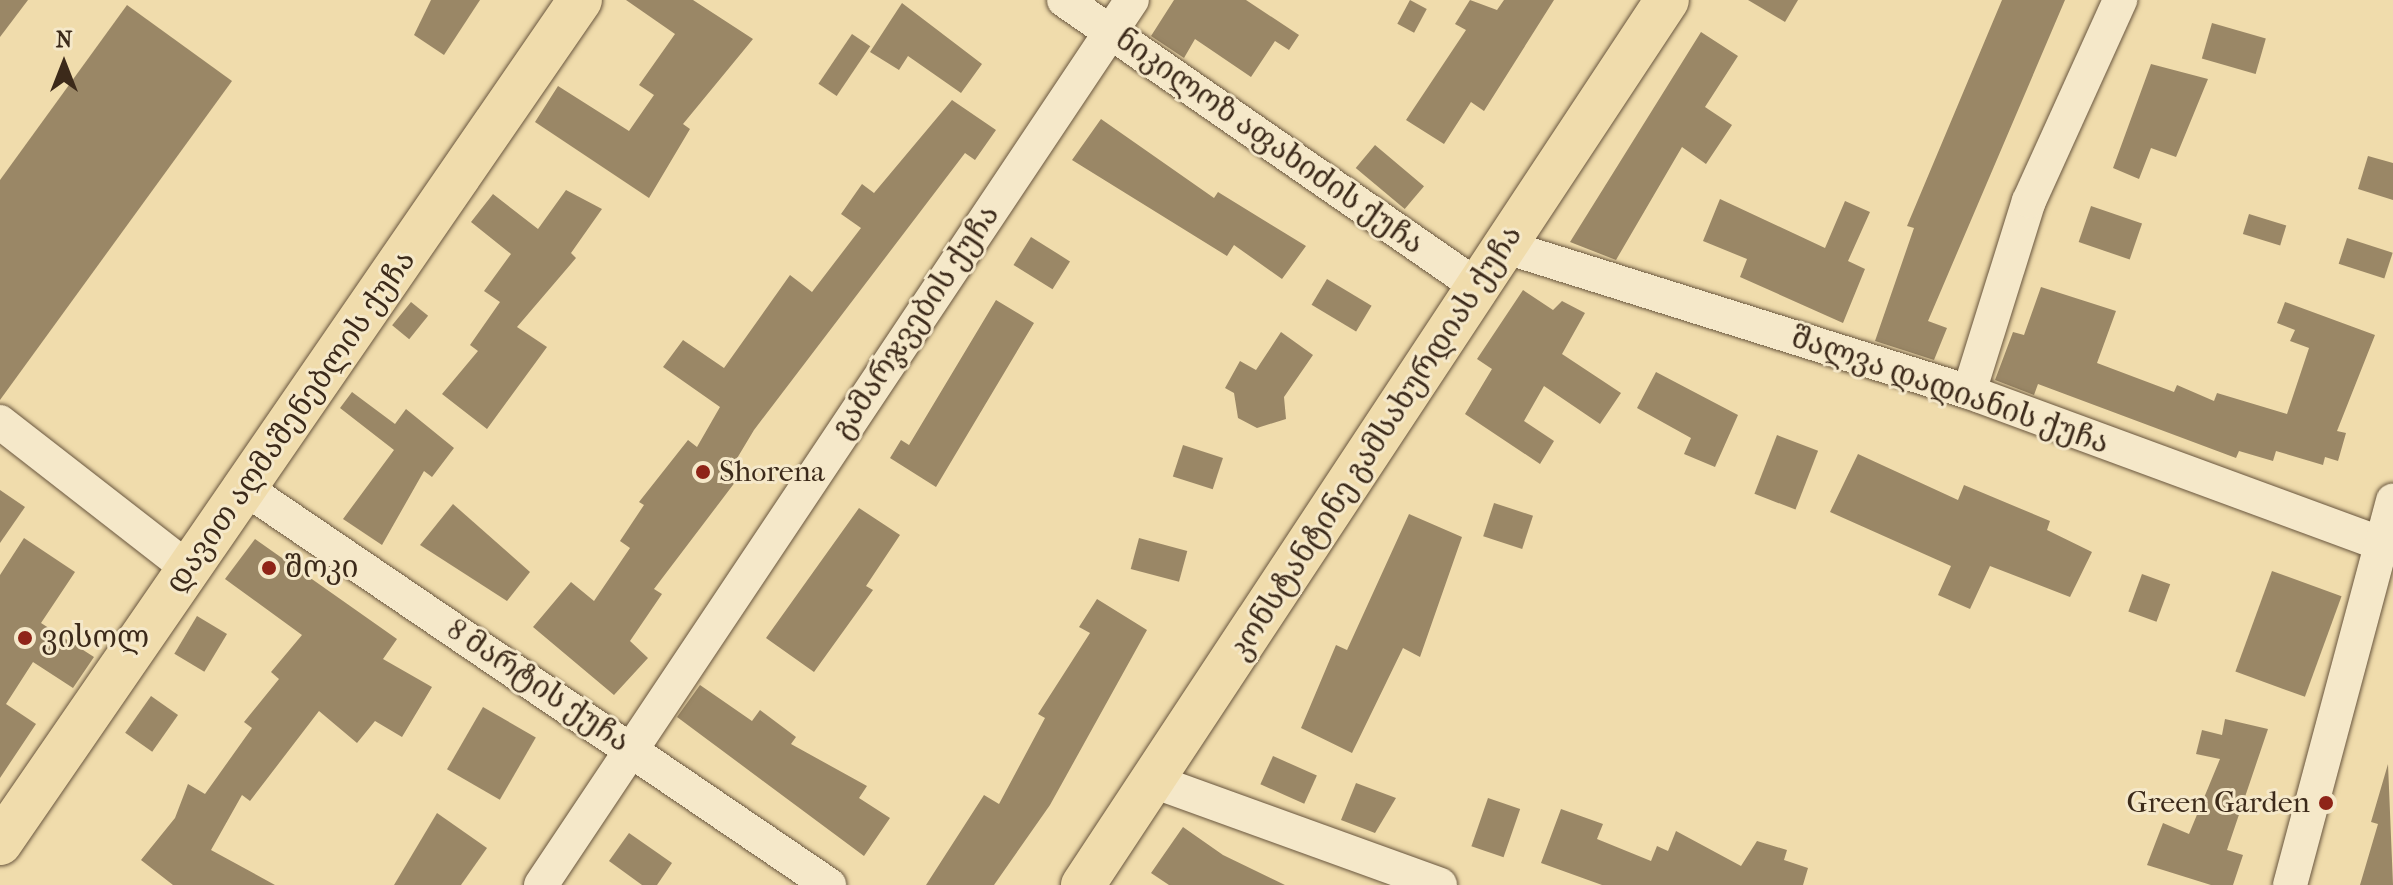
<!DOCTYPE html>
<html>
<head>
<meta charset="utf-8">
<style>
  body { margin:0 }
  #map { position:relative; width:2393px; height:885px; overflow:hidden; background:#f0dcac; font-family:"IM FELL French Canon","Noto Serif Georgian",serif }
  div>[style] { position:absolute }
  .building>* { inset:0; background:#9a8766; transform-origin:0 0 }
  .roads { filter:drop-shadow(0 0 2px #69563e) drop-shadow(0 0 2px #69563e) }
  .minor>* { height:34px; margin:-17px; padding:0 17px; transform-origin:17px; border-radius:17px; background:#f5e8c9 }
  .major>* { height:44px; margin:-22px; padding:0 22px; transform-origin:22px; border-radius:22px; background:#f0dcac }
  .highway>* { height:44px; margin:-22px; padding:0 22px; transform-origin:22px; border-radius:22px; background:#f0dcac }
  .dots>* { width:22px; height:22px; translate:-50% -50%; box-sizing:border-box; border:4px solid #f5e8c9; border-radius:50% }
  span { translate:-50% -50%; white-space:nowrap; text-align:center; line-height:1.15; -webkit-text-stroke:6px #f5e8c9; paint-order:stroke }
  .street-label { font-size:30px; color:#3c2a1a }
  .poi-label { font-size:30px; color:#3c2a1a }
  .left { translate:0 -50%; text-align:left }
  .right { translate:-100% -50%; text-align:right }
  .north { position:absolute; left:24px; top:24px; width:80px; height:80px; -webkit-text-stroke:6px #f5e8c9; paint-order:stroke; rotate:0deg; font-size:22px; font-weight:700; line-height:32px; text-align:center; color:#3c2a1a }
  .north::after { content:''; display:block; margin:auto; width:28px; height:36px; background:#3c2a1a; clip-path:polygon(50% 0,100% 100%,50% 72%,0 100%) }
</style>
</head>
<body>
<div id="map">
  <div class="building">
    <div style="clip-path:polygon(0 0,28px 0,0 37px)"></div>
    <div style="clip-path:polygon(431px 0,480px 0,444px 55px,414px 35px)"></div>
    <div style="clip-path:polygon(626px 0,693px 0,753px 39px,683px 124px,690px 129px,649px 198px,535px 122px,558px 86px,629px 131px,654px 95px,639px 85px,675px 34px)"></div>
    <div style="clip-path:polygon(1174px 0,1246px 0,1299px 35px,1289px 50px,1275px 41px,1251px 77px,1195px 39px,1184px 58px,1151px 36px)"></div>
    <div style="left:1410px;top:0;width:19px;height:27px;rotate:28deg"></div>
    <div style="clip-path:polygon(1470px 0,1497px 10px,1504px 0,1554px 0,1484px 111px,1471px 102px,1444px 144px,1406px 120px,1466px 30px,1455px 24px)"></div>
    <div style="clip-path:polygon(1748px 0,1798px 0,1785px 22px)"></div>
    <div style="clip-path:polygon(2002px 0,2065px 0,1928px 321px,1947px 328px,1934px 360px,1875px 341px,1914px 228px,1907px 226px)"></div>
    <div style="clip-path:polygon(902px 3px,982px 64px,961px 93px,908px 56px,899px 70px,870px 52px)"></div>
    <div style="clip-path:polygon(127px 5px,232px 81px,0 400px,0 180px)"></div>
    <div style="left:2212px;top:23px;width:56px;height:37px;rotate:16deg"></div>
    <div style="clip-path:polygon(1701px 32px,1738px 56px,1705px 107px,1732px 125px,1706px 164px,1682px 147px,1616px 260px,1570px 242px)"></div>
    <div style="left:852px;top:34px;width:22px;height:60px;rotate:34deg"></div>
    <div style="clip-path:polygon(2151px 64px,2208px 79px,2176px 157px,2151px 148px,2139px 179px,2113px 168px)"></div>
    <div style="clip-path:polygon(952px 100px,996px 130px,975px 160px,965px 153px,754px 430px,730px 470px,739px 477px,654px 589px,662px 594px,630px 641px,648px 658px,614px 695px,533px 627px,571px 582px,594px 601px,630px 548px,620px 541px,644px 505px,639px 502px,688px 440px,697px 447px,720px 407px,663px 367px,683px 340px,724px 368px,790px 275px,812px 292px,861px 228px,841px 214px,862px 184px,874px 193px)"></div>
    <div style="clip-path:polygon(1101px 119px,1214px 198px,1218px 192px,1306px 246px,1282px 279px,1234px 245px,1227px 256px,1072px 160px)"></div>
    <div style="left:1375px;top:145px;width:64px;height:30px;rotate:40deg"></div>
    <div style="clip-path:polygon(2368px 156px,2393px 163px,2393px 200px,2358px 189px)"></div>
    <div style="clip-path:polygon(566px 190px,602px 209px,571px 253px,576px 258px,517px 327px,547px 347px,487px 429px,442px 394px,478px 351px,470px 345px,500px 302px,484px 291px,511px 254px,471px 222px,493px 194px,538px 229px)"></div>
    <div style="clip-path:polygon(1720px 199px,1825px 248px,1845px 201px,1870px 212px,1848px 261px,1865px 269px,1843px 323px,1740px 277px,1747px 259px,1703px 241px)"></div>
    <div style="left:2091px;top:206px;width:54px;height:38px;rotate:19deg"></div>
    <div style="left:2249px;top:214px;width:39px;height:21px;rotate:17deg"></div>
    <div style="left:1031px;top:237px;width:46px;height:33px;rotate:32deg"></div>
    <div style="left:2347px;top:238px;width:48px;height:27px;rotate:18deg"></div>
    <div style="left:1327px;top:279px;width:52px;height:30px;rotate:31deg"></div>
    <div style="clip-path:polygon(2041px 287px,2116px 311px,2097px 363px,2174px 392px,2177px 385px,2214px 401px,2217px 393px,2287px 414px,2309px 348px,2290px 341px,2295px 330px,2277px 323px,2285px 302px,2375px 335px,2337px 431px,2346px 433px,2338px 461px,2325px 457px,2323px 465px,2276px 451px,2273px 461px,2239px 451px,2236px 458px,2038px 384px,2034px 395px,1995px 380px,2013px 332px,2024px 335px)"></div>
    <div style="clip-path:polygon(1523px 290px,1553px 310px,1562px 301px,1585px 313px,1562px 354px,1621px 393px,1600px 424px,1544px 386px,1524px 421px,1554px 441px,1540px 464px,1465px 414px,1492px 369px,1477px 359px)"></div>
    <div style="clip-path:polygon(996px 300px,1034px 323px,936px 487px,890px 458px,901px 440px,909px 445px)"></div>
    <div style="left:411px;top:302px;width:22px;height:30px;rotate:39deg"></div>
    <div style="clip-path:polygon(1281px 332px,1313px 355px,1284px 397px,1286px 419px,1257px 428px,1238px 418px,1234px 393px,1225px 388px,1240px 361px,1256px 370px)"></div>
    <div style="clip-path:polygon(1656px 372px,1738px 415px,1715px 467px,1684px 454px,1691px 438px,1637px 408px)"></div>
    <div style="clip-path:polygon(352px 392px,395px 424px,406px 409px,454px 448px,432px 477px,424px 471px,382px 545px,343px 519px,394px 450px,340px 408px)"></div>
    <div style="left:1777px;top:435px;width:44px;height:63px;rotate:21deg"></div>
    <div style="left:1183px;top:445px;width:42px;height:33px;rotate:18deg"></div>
    <div style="clip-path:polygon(1858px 454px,1958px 500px,1964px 485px,2050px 521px,2047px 530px,2092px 552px,2070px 597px,1990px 566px,1970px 609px,1938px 595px,1951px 566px,1830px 512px)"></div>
    <div style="clip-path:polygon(0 490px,25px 507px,0 543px)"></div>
    <div style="left:1494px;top:503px;width:41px;height:35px;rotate:18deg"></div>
    <div style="clip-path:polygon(453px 504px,530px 572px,507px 601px,420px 545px)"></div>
    <div style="clip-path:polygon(859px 508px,900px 535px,866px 586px,873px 590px,814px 672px,766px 638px)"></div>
    <div style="clip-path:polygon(1409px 514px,1462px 537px,1420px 657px,1403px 648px,1352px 753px,1301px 728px,1336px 645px,1347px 650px)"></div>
    <div style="clip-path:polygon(24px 538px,75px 572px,41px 623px,94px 657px,73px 688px,33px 662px,6px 704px,36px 724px,0 778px,0 575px)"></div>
    <div style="left:1139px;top:538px;width:50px;height:32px;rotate:15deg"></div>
    <div style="clip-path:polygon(255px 539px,397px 639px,383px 659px,432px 687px,402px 737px,375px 721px,357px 743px,319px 711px,250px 801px,242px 795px,211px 850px,275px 885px,173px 885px,141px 860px,175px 818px,188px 784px,205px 794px,252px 728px,244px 722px,279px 679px,271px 672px,302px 635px,225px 579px)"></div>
    <div style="left:2272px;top:571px;width:74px;height:107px;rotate:20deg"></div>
    <div style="left:2142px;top:574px;width:30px;height:40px;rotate:20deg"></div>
    <div style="clip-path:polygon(1097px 599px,1147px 630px,1050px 805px,994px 885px,926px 885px,984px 795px,999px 804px,1045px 718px,1038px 714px,1090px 633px,1079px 627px)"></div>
    <div style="left:197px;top:616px;width:35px;height:44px;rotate:31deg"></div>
    <div style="clip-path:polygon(700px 685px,752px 721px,760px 710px,796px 737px,791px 744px,867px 786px,859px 798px,890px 818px,864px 856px,677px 717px)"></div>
    <div style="left:151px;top:696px;width:33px;height:45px;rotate:35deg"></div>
    <div style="left:483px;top:707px;width:61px;height:72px;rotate:30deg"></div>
    <div style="clip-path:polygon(2225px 719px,2268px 729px,2227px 850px,2243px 855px,2233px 885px,2211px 885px,2147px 865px,2163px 823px,2189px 834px,2220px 759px,2196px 754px,2202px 730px,2222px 735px)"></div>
    <div style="left:1273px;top:756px;width:48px;height:31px;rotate:24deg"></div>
    <div style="clip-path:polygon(2388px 764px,2393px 885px,2360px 885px,2378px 824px,2371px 822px)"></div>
    <div style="clip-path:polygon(1356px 783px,1396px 798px,1375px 833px,1341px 820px)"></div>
    <div style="left:1488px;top:798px;width:34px;height:51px;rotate:19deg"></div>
    <div style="clip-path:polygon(1561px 809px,1603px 824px,1597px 839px,1651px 861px,1657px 846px,1668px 851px,1676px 831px,1741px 866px,1757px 841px,1787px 850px,1784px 860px,1808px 868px,1803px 885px,1602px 885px,1541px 863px)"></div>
    <div style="clip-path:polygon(437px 813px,487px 848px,461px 885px,394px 885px)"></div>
    <div style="clip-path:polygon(1183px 827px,1223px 855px,1285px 885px,1169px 885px,1151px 873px)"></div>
    <div style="clip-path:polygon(629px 833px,672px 863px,657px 885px,642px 885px,609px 861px)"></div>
  </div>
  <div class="roads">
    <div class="minor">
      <div style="left:1064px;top:0;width:499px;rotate:34.7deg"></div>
      <div style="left:1503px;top:246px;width:488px;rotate:17.4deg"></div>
      <div style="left:1969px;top:392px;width:452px;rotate:20.2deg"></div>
      <div style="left:1969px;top:392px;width:200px;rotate:-72.6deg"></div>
      <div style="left:2029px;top:201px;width:221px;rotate:-65.6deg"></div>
      <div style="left:0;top:422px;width:241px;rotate:37.9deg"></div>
      <div style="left:246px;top:489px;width:705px;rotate:34.19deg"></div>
      <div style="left:1156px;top:782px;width:302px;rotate:19.9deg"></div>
      <div style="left:541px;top:885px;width:1064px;rotate:-56.27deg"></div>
      <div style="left:2290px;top:885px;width:398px;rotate:-75deg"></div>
    </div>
    <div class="major">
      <div style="left:1083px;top:885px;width:1060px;rotate:-56.58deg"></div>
    </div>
    <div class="highway">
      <div style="left:0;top:843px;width:1023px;rotate:-55.47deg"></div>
    </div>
  </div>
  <div class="dots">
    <div style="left:703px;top:472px;background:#8f2418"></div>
    <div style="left:269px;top:568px;background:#8f2418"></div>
    <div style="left:25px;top:638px;background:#8f2418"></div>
    <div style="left:2326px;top:803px;background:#8f2418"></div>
  </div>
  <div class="street-label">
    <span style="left:1269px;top:142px;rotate:35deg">ნიკილოზ აფახიძის ქუჩა</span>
    <span style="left:916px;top:322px;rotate:-56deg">გამარჯვების ქუჩა</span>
    <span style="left:1950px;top:391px;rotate:19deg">შალვა დადიანის ქუჩა</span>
    <span style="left:291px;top:422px;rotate:-55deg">დავით აღმაშენებლის ქუჩა</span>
    <span style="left:1376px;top:443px;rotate:-57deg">კონსტანტინე გამსახურდიას ქუჩა</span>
    <span style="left:538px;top:686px;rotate:34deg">8 მარტის ქუჩა</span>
  </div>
  <div class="poi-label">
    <span class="left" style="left:719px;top:472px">Shorena</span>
    <span class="left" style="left:285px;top:568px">შოკი</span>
    <span class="left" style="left:41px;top:638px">ვისოლ</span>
    <span class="right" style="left:2310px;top:803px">Green Garden</span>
  </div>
  <div class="north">N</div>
</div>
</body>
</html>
